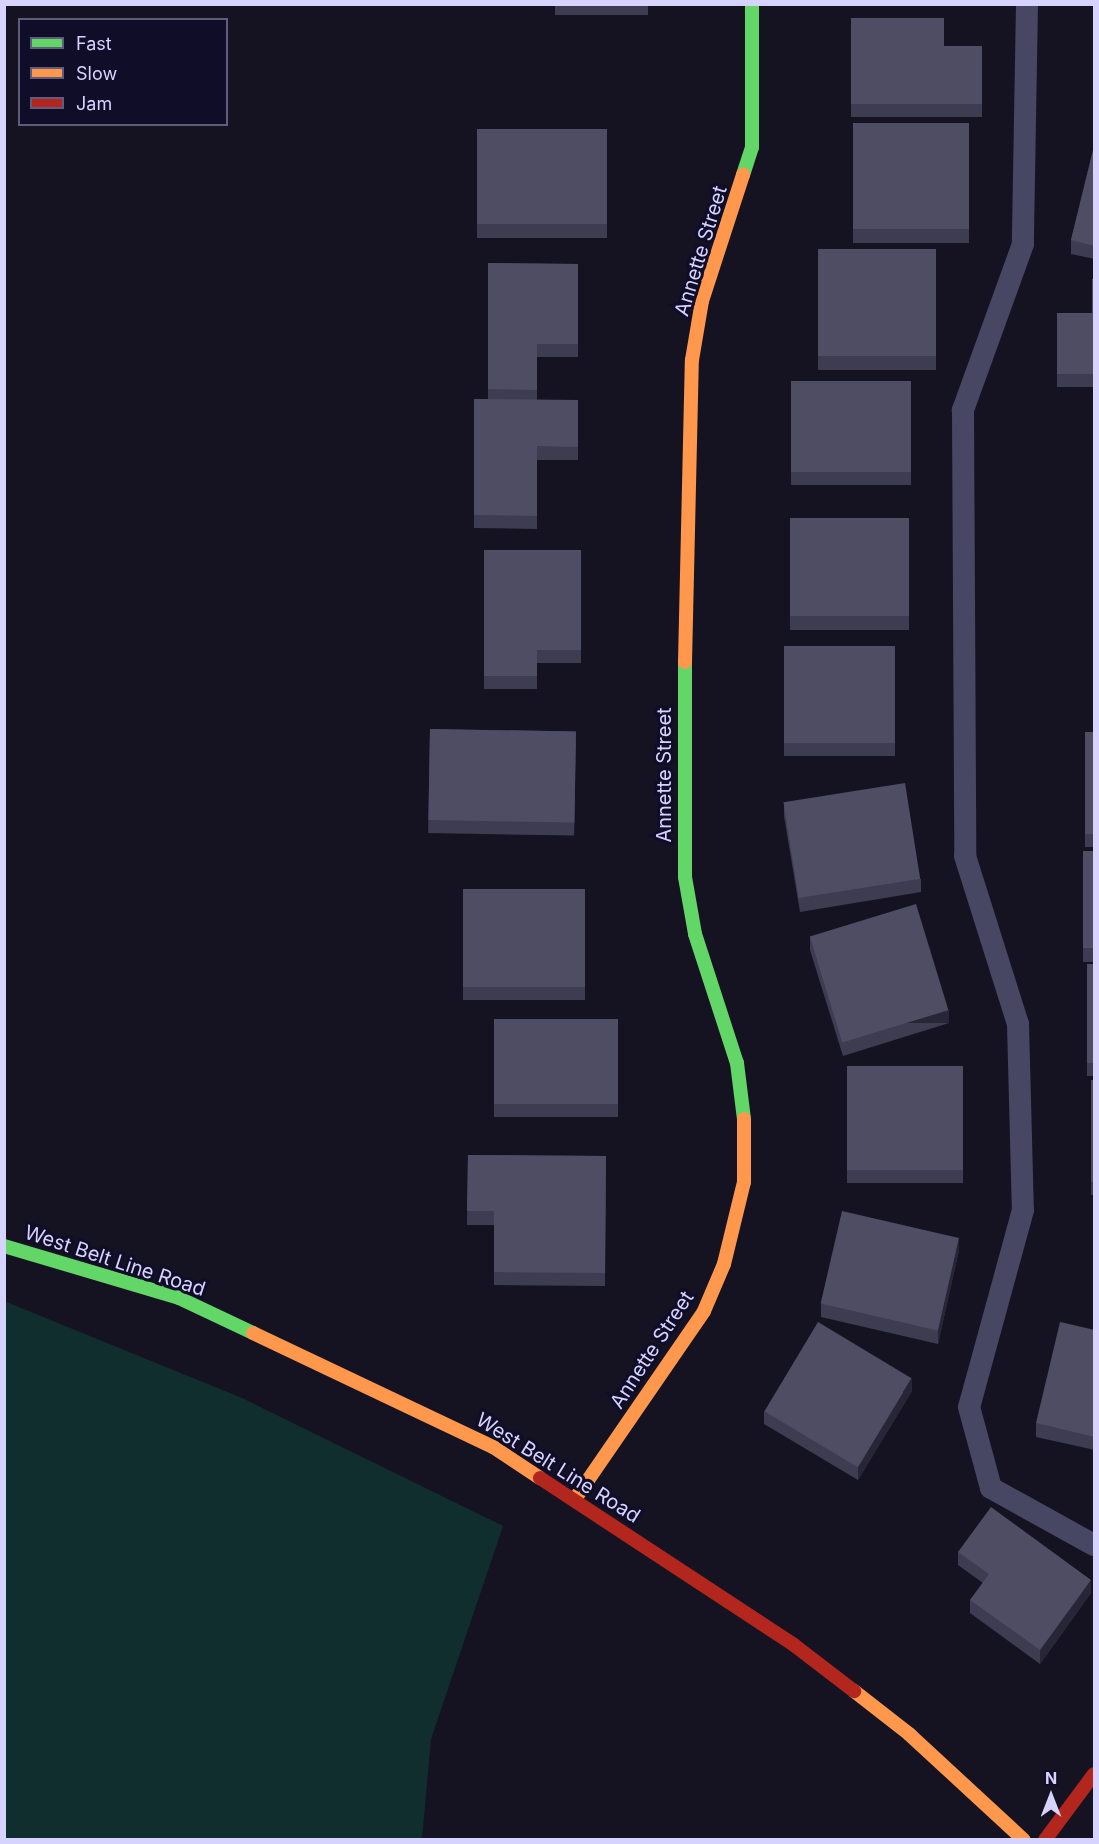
<!DOCTYPE html>
<html>
<head>
<meta charset="utf-8">
<style>
  body { margin:0 }
  #map { position:relative; width:1099px; height:1844px; overflow:hidden; background:#151322; font-family:Inter,sans-serif }
  div>[style] { position:absolute }
  .green>* { inset:0; background:#102e2e }
  .lane>* { height:22px; margin:-11px; padding:0 11px; transform-origin:11px; border-radius:11px; background:#474763 }
  .fast>* { height:14px; margin:-7px; padding:0 7px; transform-origin:7px; border-radius:7px; background:#63d668 }
  .slow>* { height:14px; margin:-7px; padding:0 7px; transform-origin:7px; border-radius:7px; background:#ff974d }
  .jam>* { height:14px; margin:-7px; padding:0 7px; transform-origin:7px; border-radius:7px; background:#b3261e }
  .wall>* { inset:0; background:#3e3c51; transform-origin:0 0 }
  .shaded-wall>* { inset:0; background:#272536; transform-origin:0 0 }
  .building>* { inset:0; background:#4f4d64; transform-origin:0 0 }
  span { translate:-50% -50%; white-space:nowrap; text-align:center; line-height:1.15; -webkit-text-stroke:6px #100d28; paint-order:stroke }
  .street-label { font-size:20px; color:#d7d3ff }
  .frame { position:absolute; inset:0; border:6px solid #d7d3ff; pointer-events:none }
  .legend { position:absolute; left:18px; top:18px; width:210px; height:108px; box-sizing:border-box; background:#100d28; border:2px solid #605c7e; margin:0; padding:8px 10px; list-style:none; font-size:18px; color:#d7d3ff }
  .legend li { display:flex; align-items:center; gap:12px; height:30px }
  .legend b { width:30px; border:2px solid #605c7e }
  .north { position:absolute; left:1021px; top:1766px; width:60px; height:60px; -webkit-text-stroke:4px #100d28; paint-order:stroke; rotate:0deg; font-size:16px; font-weight:700; line-height:24px; text-align:center; color:#d7d3ff }
  .north::after { content:''; display:block; margin:auto; width:21px; height:27px; background:#d7d3ff; clip-path:polygon(50% 0,100% 100%,50% 72%,0 100%) }
</style>
</head>
<body>
<div id="map">
  <div class="green">
    <div style="clip-path:polygon(4px 1301px,242px 1398px,503px 1526px,431px 1739px,422px 1839px,5px 1839px)"></div>
  </div>
  <div class="lane">
    <div style="left:1027px;top:4px;width:240px;rotate:91deg"></div>
    <div style="left:1023px;top:244px;width:177px;rotate:109.9deg"></div>
    <div style="left:963px;top:410px;width:446px;rotate:89.7deg"></div>
    <div style="left:965px;top:856px;width:176px;rotate:72.5deg"></div>
    <div style="left:1018px;top:1024px;width:186px;rotate:88.5deg"></div>
    <div style="left:1023px;top:1210px;width:204px;rotate:105.3deg"></div>
    <div style="left:969px;top:1407px;width:84px;rotate:74.8deg"></div>
    <div style="left:991px;top:1488px;width:118px;rotate:29deg"></div>
  </div>
  <div class="fast">
    <div style="left:743px;top:175px;width:29px;rotate:-72deg"></div>
    <div style="left:752px;top:147px;width:143px;rotate:-90deg"></div>
    <div style="left:685px;top:662px;width:215px;rotate:90deg"></div>
    <div style="left:685px;top:877px;width:58px;rotate:80deg"></div>
    <div style="left:695px;top:934px;width:136px;rotate:72deg"></div>
    <div style="left:737px;top:1063px;width:56px;rotate:82.9deg"></div>
    <div style="left:4px;top:1246px;width:183px;rotate:16.5deg"></div>
    <div style="left:179px;top:1298px;width:82px;rotate:25.3deg"></div>
  </div>
  <div class="slow">
    <div style="left:685px;top:662px;width:302px;rotate:-88.7deg"></div>
    <div style="left:692px;top:360px;width:60px;rotate:-80.4deg"></div>
    <div style="left:702px;top:301px;width:133px;rotate:-72deg"></div>
    <div style="left:253px;top:1333px;width:266px;rotate:25.4deg"></div>
    <div style="left:493px;top:1447px;width:56px;rotate:33.4deg"></div>
    <div style="left:575px;top:1499px;width:228px;rotate:-55.5deg"></div>
    <div style="left:704px;top:1311px;width:51px;rotate:-66.9deg"></div>
    <div style="left:724px;top:1264px;width:84px;rotate:-76.3deg"></div>
    <div style="left:744px;top:1182px;width:63px;rotate:-90deg"></div>
    <div style="left:854px;top:1691px;width:70px;rotate:38deg"></div>
    <div style="left:909px;top:1734px;width:156px;rotate:42.7deg"></div>
  </div>
  <div class="jam">
    <div style="left:540px;top:1478px;width:304px;rotate:33.3deg"></div>
    <div style="left:794px;top:1645px;width:76px;rotate:37.5deg"></div>
    <div style="left:1045px;top:1840px;width:82px;rotate:-53.4deg"></div>
  </div>
  <div class="wall">
    <div style="left:555px;top:4px;width:93px;height:11px"></div>
    <div style="clip-path:polygon(851px 18px,944px 46px,982px 46px,982px 117px,851px 117px)"></div>
    <div style="left:853px;top:123px;width:116px;height:120px"></div>
    <div style="left:477px;top:129px;width:130px;height:109px"></div>
    <div style="clip-path:polygon(1095px 142px,1095px 259px,1071px 254px,1071px 240px)"></div>
    <div style="left:818px;top:249px;width:118px;height:121px"></div>
    <div style="clip-path:polygon(488px 263px,578px 264px,578px 357px,537px 357px,537px 400px,578px 400px,578px 460px,537px 460px,537px 529px,474px 528px,474px 399px,488px 399px)"></div>
    <div style="clip-path:polygon(1095px 279px,1095px 387px,1057px 387px,1057px 313px,1092px 313px)"></div>
    <div style="left:791px;top:381px;width:120px;height:104px"></div>
    <div style="left:790px;top:518px;width:119px;height:112px"></div>
    <div style="clip-path:polygon(484px 550px,581px 550px,581px 663px,537px 663px,537px 689px,484px 689px)"></div>
    <div style="left:784px;top:646px;width:111px;height:110px"></div>
    <div style="left:430px;top:729px;width:146px;height:104px;rotate:1deg"></div>
    <div style="left:1085px;top:732px;width:10px;height:115px"></div>
    <div style="clip-path:polygon(784px 803px,921px 879px,921px 892px,800px 912px,784px 816px)"></div>
    <div style="left:1083px;top:851px;width:12px;height:111px"></div>
    <div style="left:463px;top:889px;width:122px;height:111px"></div>
    <div style="clip-path:polygon(810px 937px,949px 1023px,843px 1056px,810px 950px)"></div>
    <div style="left:1087px;top:964px;width:8px;height:112px"></div>
    <div style="left:494px;top:1019px;width:124px;height:98px"></div>
    <div style="left:847px;top:1066px;width:116px;height:117px"></div>
    <div style="left:1091px;top:1080px;width:4px;height:115px"></div>
    <div style="clip-path:polygon(468px 1155px,606px 1156px,605px 1286px,494px 1285px,494px 1225px,467px 1225px)"></div>
    <div style="clip-path:polygon(959px 1250px,938px 1344px,821px 1317px,821px 1304px)"></div>
    <div style="clip-path:polygon(1095px 1330px,1095px 1450px,1036px 1437px,1036px 1423px)"></div>
    <div style="clip-path:polygon(912px 1391px,858px 1480px,764px 1424px,764px 1411px)"></div>
    <div style="clip-path:polygon(958px 1552px,1091px 1593px,1040px 1664px,970px 1613px,970px 1600px,983px 1583px,958px 1565px)"></div>
  </div>
  <div class="shaded-wall">
    <div style="left:949px;top:1010px;width:13px;height:111px;rotate:90deg"></div>
    <div style="clip-path:polygon(959px 1237px,959px 1250px,938px 1344px,938px 1331px)"></div>
    <div style="clip-path:polygon(912px 1378px,912px 1391px,858px 1480px,858px 1467px)"></div>
    <div style="clip-path:polygon(1091px 1580px,1091px 1593px,1040px 1664px,1040px 1650px)"></div>
  </div>
  <div class="building">
    <div style="clip-path:polygon(851px 18px,944px 18px,944px 46px,982px 46px,982px 104px,851px 104px)"></div>
    <div style="left:853px;top:123px;width:116px;height:106px"></div>
    <div style="left:477px;top:129px;width:130px;height:95px"></div>
    <div style="clip-path:polygon(1095px 142px,1095px 246px,1071px 240px)"></div>
    <div style="left:818px;top:249px;width:118px;height:107px"></div>
    <div style="clip-path:polygon(488px 263px,578px 264px,578px 344px,537px 344px,537px 390px,488px 389px)"></div>
    <div style="clip-path:polygon(1092px 279px,1095px 279px,1095px 374px,1057px 374px,1057px 313px,1092px 313px)"></div>
    <div style="left:791px;top:381px;width:120px;height:91px"></div>
    <div style="clip-path:polygon(474px 399px,578px 400px,578px 447px,537px 446px,537px 516px,474px 515px)"></div>
    <div style="left:790px;top:518px;width:119px;height:98px"></div>
    <div style="clip-path:polygon(484px 550px,581px 550px,581px 650px,537px 650px,537px 676px,484px 676px)"></div>
    <div style="left:784px;top:646px;width:111px;height:97px"></div>
    <div style="left:430px;top:729px;width:146px;height:91px;rotate:1deg"></div>
    <div style="left:1085px;top:732px;width:10px;height:102px"></div>
    <div style="left:905px;top:783px;width:97px;height:123px;rotate:81deg"></div>
    <div style="left:1083px;top:851px;width:12px;height:97px"></div>
    <div style="left:463px;top:889px;width:122px;height:98px"></div>
    <div style="left:916px;top:904px;width:111px;height:111px;rotate:73deg"></div>
    <div style="left:1087px;top:964px;width:8px;height:99px"></div>
    <div style="left:494px;top:1019px;width:124px;height:85px"></div>
    <div style="left:847px;top:1066px;width:116px;height:104px"></div>
    <div style="left:1091px;top:1080px;width:4px;height:102px"></div>
    <div style="clip-path:polygon(468px 1155px,606px 1156px,605px 1273px,494px 1272px,494px 1211px,467px 1211px)"></div>
    <div style="left:842px;top:1211px;width:120px;height:95px;rotate:13deg"></div>
    <div style="left:818px;top:1322px;width:109px;height:104px;rotate:31deg"></div>
    <div style="clip-path:polygon(1060px 1322px,1095px 1330px,1095px 1437px,1036px 1423px)"></div>
    <div style="clip-path:polygon(991px 1507px,1091px 1580px,1040px 1650px,970px 1600px,989px 1574px,958px 1552px)"></div>
  </div>
  <div class="street-label">
    <span style="left:701px;top:251px;rotate:-73deg">Annette Street</span>
    <span style="left:664px;top:775px;rotate:-90deg">Annette Street</span>
    <span style="left:115px;top:1261px;rotate:18deg">West Belt Line Road</span>
    <span style="left:652px;top:1350px;rotate:-57deg">Annette Street</span>
    <span style="left:558px;top:1468px;rotate:32deg">West Belt Line Road</span>
  </div>
  <div class="frame"></div>
  <ul class="legend">
  <li><b style="height:8px;background:#63d668"></b>Fast</li>
  <li><b style="height:8px;background:#ff974d"></b>Slow</li>
  <li><b style="height:8px;background:#b3261e"></b>Jam</li>
  </ul>
  <div class="north">N</div>
</div>
</body>
</html>
